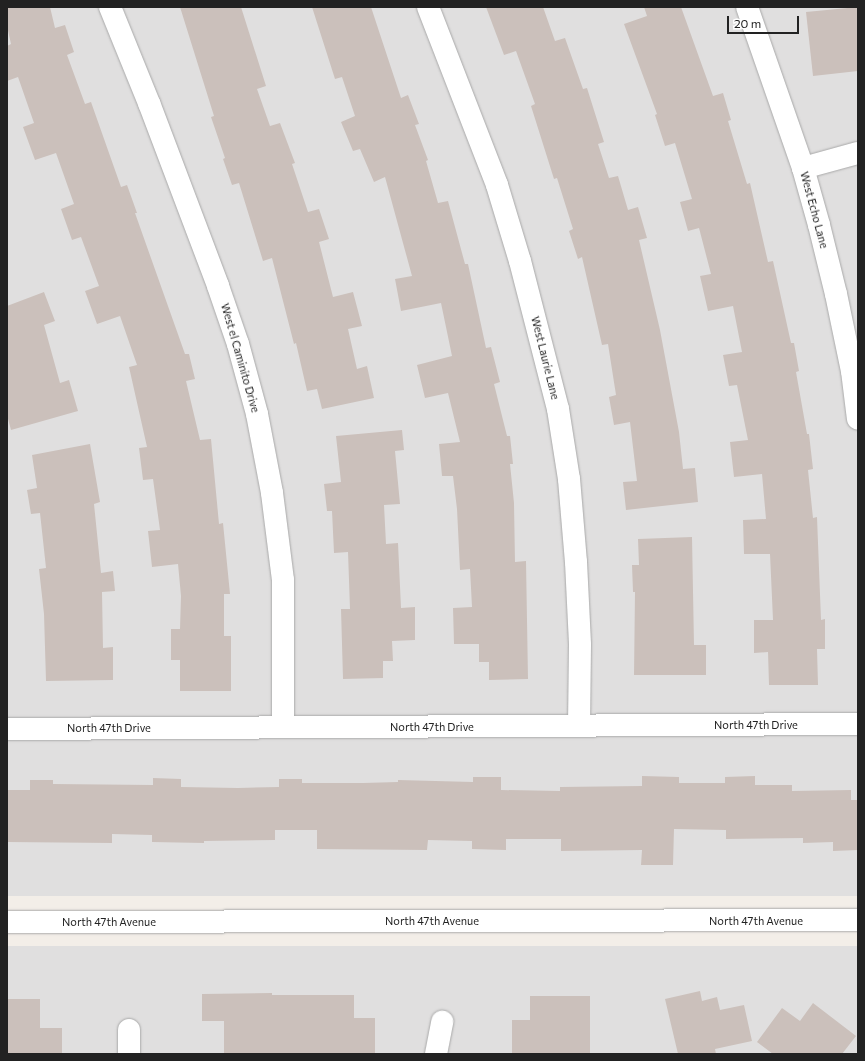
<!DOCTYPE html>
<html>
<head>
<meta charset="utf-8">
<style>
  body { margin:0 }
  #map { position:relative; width:865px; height:1061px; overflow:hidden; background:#f3eee8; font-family:Commissioner,sans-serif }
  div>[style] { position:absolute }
  .residential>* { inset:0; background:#e0dfdf; transform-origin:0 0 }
  .building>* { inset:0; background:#cbc0bb }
  .roads { filter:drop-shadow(0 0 1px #a9a9a9) drop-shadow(0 0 1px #a9a9a9) }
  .minor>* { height:22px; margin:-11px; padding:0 11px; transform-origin:11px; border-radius:11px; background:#fff }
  span { translate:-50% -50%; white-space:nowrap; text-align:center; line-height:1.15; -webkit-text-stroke:3px #fff; paint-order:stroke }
  .street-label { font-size:11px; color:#222 }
  .frame { position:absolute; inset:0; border:8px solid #222; pointer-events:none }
  .scale { position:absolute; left:727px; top:16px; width:72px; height:18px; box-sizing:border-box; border:2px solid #222; border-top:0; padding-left:5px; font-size:12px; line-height:14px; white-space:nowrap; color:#222; -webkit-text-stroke:3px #fff; paint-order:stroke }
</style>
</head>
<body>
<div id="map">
  <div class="residential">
    <div style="left:7px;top:7px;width:851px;height:889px"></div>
    <div style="left:7px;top:946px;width:851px;height:108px"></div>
  </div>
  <div class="building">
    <div style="clip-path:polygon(7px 7px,50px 7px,55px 28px,65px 25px,74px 52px,67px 55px,85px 104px,91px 102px,121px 187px,127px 185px,137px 213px,135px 213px,185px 354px,189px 354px,195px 379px,186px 381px,200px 440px,211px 439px,219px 524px,223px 523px,230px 594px,224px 594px,224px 636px,231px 636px,231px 691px,180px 691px,180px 660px,171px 660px,171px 629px,180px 629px,181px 596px,178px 564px,152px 567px,148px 531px,160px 530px,153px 479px,143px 480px,139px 448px,147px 447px,129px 367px,137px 365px,120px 316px,97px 324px,85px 291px,99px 286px,81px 237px,72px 240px,61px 209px,74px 204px,56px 153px,35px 160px,23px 127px,34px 123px,18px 77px,7px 81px,7px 46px,11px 44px,7px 26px)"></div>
    <div style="clip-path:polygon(180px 7px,241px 7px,266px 86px,257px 89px,270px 126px,280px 123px,295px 163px,292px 164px,308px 212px,319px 209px,329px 239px,319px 242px,333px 297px,353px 292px,362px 326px,348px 329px,357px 369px,367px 366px,374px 398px,322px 409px,317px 389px,307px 391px,296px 343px,294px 344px,272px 258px,263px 261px,239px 183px,232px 185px,223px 159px,225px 158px,211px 117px,214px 116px)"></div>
    <div style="clip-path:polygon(312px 7px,371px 7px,401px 98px,408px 95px,419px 124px,415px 125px,428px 160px,426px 161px,438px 203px,448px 201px,465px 264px,468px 264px,486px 348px,491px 347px,500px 382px,494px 384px,507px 436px,510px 436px,513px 464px,510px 464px,514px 503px,515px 562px,526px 561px,528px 679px,489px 680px,489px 662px,479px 662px,479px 644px,454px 644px,453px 608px,472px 607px,470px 569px,460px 570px,457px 509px,453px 476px,442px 476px,439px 444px,460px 442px,448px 393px,425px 398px,417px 365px,452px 356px,441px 303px,401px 311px,395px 279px,412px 276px,385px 177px,374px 182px,360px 149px,353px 151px,341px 122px,355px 116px,342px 77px,335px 79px)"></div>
    <div style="clip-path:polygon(486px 7px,543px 7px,555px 41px,565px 38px,583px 89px,587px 88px,604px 142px,598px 144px,609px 178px,618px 176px,628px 210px,638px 207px,647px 238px,639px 240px,660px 330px,679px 432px,683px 469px,695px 468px,698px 502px,626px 510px,623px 482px,637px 481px,630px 422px,614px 425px,609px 397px,616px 395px,608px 344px,602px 345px,582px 257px,578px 259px,569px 231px,573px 229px,557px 178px,554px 179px,531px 106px,535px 104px,516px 51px,504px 55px)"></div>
    <div style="clip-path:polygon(644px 7px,681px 7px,713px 96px,723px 93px,731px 120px,728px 121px,747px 184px,750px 183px,768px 262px,773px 261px,791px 343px,794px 343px,799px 371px,796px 372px,807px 434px,809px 434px,813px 469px,808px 470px,813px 518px,817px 517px,821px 620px,825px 619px,825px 649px,817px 649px,818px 685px,769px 685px,768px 652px,754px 653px,754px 620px,773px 620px,770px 554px,744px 554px,743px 520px,766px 519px,762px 474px,734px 477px,730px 442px,748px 440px,737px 385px,729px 386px,723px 355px,742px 352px,733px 306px,708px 311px,700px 276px,711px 274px,699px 228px,688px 231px,680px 202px,692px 199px,675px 143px,665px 146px,655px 115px,657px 114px,624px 24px,647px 16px)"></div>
    <div style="clip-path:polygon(858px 7px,858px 71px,813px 76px,806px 12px)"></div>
    <div style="clip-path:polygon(44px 292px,55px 321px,44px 325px,60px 383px,69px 380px,78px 411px,11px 430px,7px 415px,7px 306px)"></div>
    <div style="clip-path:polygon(402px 430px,404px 450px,395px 451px,400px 504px,384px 505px,386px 544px,398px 543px,401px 608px,415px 607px,415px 640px,392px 641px,393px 661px,383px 661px,383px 678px,343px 679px,341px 609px,350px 609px,348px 552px,334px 553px,332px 511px,327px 511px,324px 484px,341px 482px,336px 436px)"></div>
    <div style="clip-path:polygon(90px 444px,100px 502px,94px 504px,101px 573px,113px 571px,115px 591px,102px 592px,103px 648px,113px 647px,113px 680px,46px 681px,44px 614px,39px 569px,46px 568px,40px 513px,31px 514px,27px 490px,37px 488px,32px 455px)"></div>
    <div style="clip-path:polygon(692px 537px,694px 645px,706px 645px,706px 675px,634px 675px,635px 592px,633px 592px,632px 565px,639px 565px,638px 539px)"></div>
    <div style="clip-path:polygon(642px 776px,679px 777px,679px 783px,725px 783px,725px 777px,755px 776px,755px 785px,792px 785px,792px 791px,851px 790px,851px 800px,858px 800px,858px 850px,833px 851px,833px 842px,803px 843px,803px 838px,726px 839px,726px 830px,674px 829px,673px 865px,641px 865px,642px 850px,561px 851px,561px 839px,506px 839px,506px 850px,472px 849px,472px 841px,428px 840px,427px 850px,317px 849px,317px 830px,275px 830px,275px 840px,204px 841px,204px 843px,152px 842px,152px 835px,112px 834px,112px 843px,7px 842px,7px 790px,30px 790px,30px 780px,53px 780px,53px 784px,153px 785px,153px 778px,181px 779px,181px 787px,238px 788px,279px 787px,279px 779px,302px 779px,302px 783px,363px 783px,398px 782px,398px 780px,473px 782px,473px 777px,501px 777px,501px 790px,560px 791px,560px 787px,642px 786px)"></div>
    <div style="clip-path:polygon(700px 991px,702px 1001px,717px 997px,720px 1010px,744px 1005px,752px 1041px,715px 1049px,716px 1054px,678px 1054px,665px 999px)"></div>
    <div style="clip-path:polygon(272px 993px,272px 995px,354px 995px,354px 1018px,375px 1018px,375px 1054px,224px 1054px,224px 1021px,202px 1021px,202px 994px)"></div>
    <div style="clip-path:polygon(530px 996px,590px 996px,590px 1054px,512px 1054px,512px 1020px,530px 1020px)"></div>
    <div style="clip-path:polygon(7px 999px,40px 999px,40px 1028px,62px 1028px,62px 1054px,7px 1054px)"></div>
    <div style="clip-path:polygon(813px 1003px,856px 1036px,842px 1054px,773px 1054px,757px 1042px,782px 1008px,800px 1021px)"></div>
  </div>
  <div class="roads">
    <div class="minor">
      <div style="left:110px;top:7px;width:104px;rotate:67.9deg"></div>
      <div style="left:149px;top:103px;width:196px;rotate:69.3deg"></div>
      <div style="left:218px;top:286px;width:61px;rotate:71deg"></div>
      <div style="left:238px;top:344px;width:73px;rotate:74.8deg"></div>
      <div style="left:257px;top:414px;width:80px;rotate:79.2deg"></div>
      <div style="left:272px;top:493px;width:88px;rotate:82.8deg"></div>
      <div style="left:283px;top:580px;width:147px;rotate:90deg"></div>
      <div style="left:428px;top:7px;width:191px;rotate:68.8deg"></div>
      <div style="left:497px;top:185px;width:79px;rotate:73.2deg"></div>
      <div style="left:520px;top:261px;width:153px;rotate:75.6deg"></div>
      <div style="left:558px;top:409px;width:71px;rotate:81.1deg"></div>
      <div style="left:569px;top:479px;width:83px;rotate:85.2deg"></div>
      <div style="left:576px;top:562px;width:83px;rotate:87.2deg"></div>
      <div style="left:580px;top:645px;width:81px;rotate:90.7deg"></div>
      <div style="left:747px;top:7px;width:170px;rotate:70.8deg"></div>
      <div style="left:803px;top:168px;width:59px;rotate:74.3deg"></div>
      <div style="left:819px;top:225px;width:71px;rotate:76.2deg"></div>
      <div style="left:836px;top:294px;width:79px;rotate:78.3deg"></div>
      <div style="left:852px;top:371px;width:48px;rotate:82.9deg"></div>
      <div style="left:803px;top:168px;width:57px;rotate:-15.3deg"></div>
      <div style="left:7px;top:729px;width:851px;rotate:-0.34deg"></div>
      <div style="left:7px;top:922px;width:851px;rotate:-0.13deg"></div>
      <div style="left:129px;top:1030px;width:24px;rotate:90deg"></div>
      <div style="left:436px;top:1054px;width:33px;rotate:-79deg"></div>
    </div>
  </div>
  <div class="street-label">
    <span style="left:814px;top:210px;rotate:75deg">West Echo Lane</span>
    <span style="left:240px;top:358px;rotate:74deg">West el Caminito Drive</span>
    <span style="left:545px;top:358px;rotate:76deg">West Laurie Lane</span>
    <span style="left:756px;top:725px">North 47th Drive</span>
    <span style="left:432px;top:727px">North 47th Drive</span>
    <span style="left:109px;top:728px">North 47th Drive</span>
    <span style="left:432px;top:921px">North 47th Avenue</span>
    <span style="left:756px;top:921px">North 47th Avenue</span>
    <span style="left:109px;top:922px">North 47th Avenue</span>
  </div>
  <div class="frame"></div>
  <div class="scale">20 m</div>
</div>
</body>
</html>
